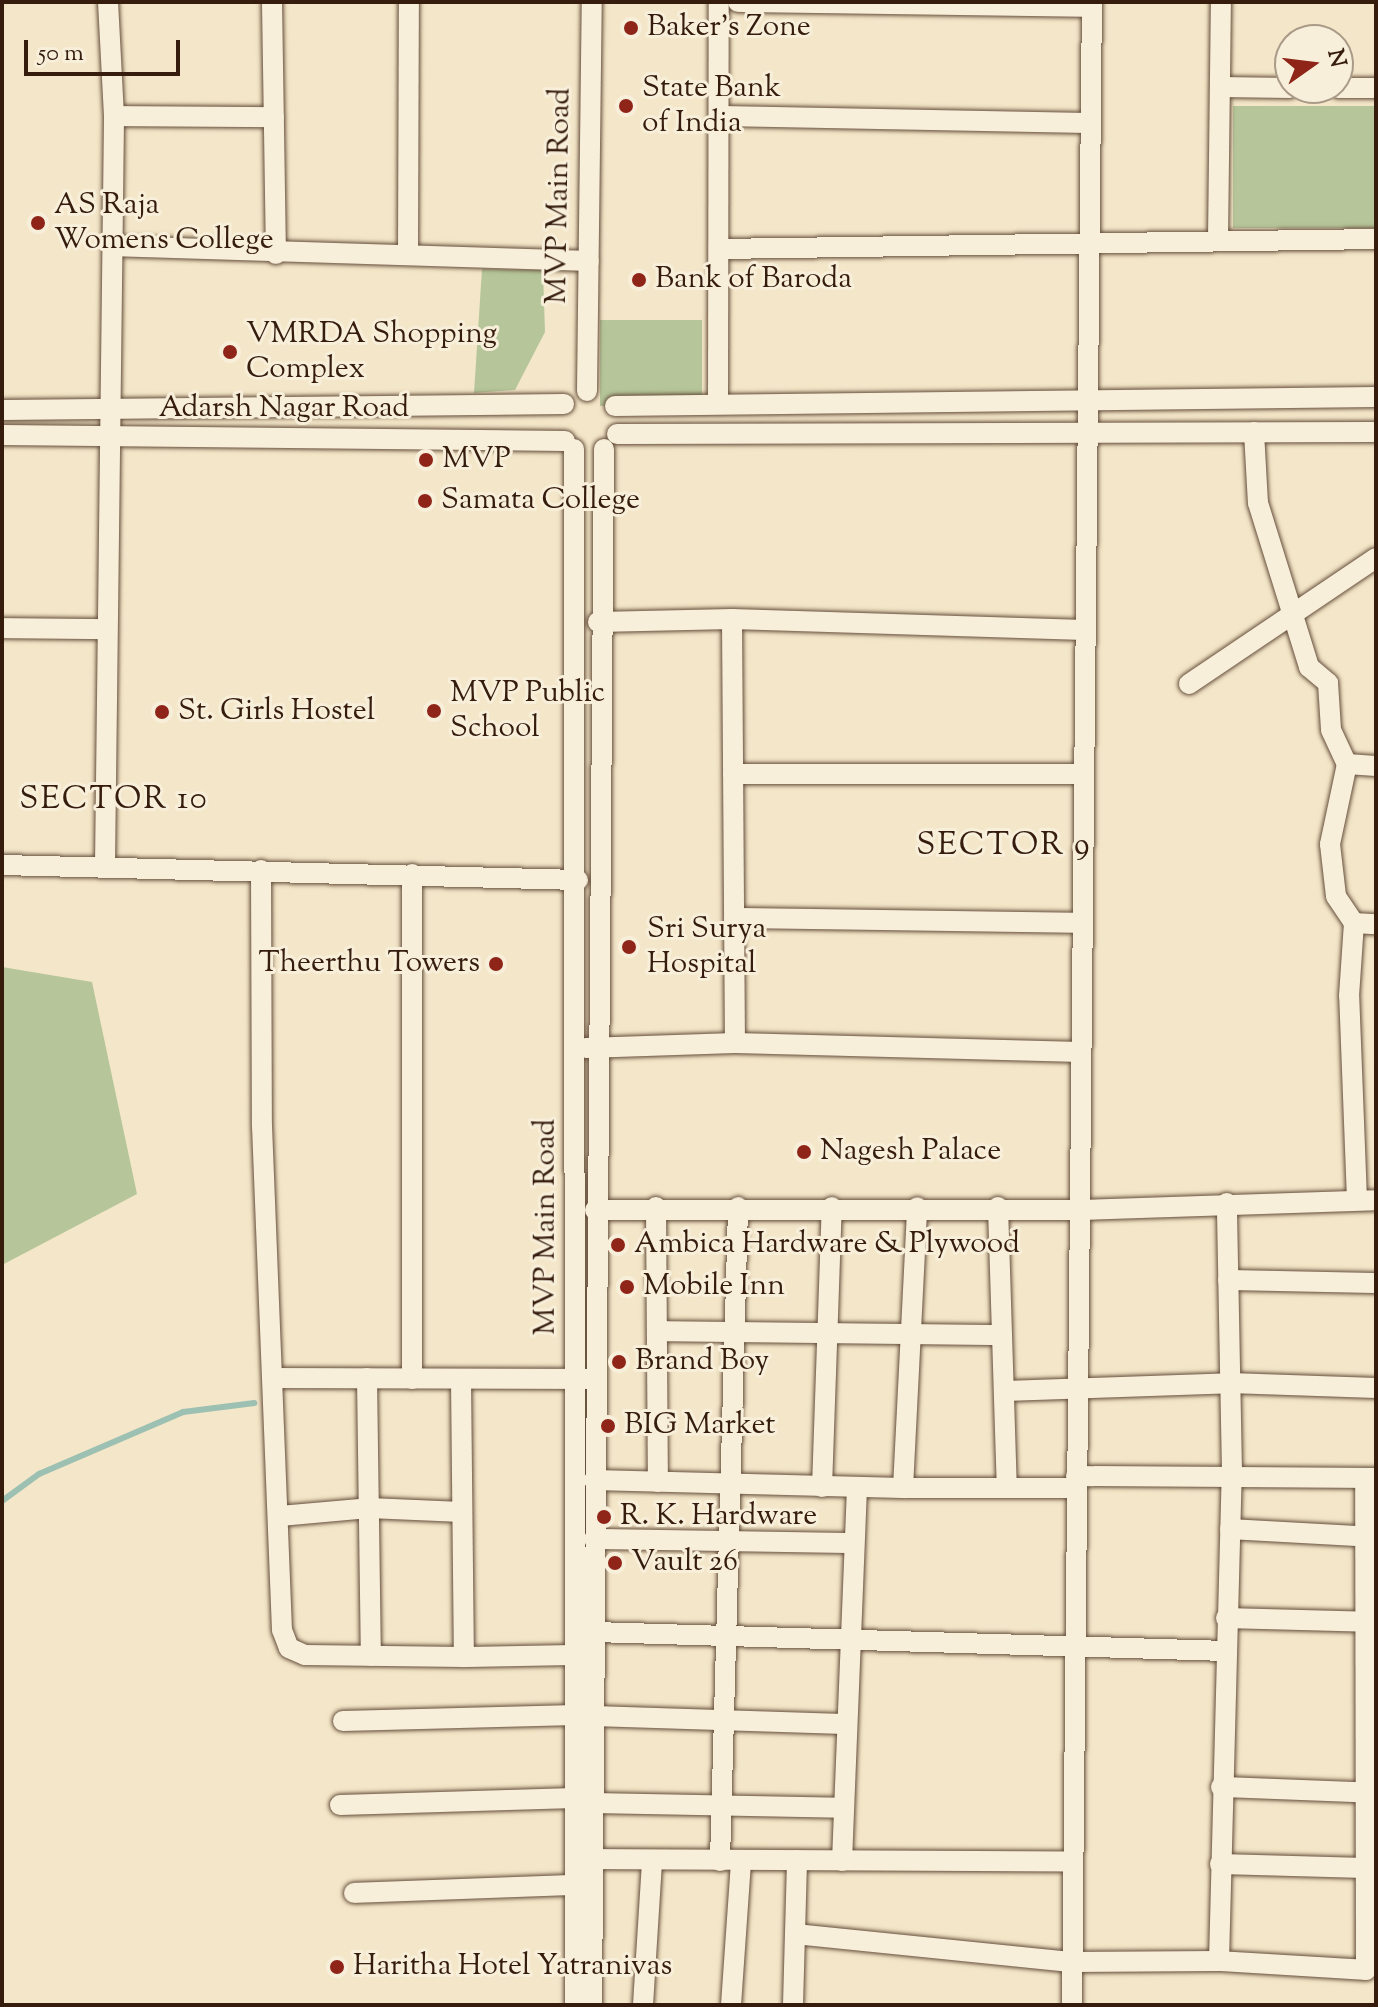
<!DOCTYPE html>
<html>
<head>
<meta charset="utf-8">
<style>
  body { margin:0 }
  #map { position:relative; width:1378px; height:2007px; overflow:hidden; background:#f4e6c8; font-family:"Sorts Mill Goudy",serif }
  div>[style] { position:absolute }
  .green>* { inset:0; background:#b6c69a; transform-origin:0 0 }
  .stream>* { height:6px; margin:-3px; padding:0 3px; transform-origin:3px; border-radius:3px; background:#9cc0b2 }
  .roads { filter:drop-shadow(0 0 2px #654e3b) drop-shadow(0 0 2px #654e3b) }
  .minor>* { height:20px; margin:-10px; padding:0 10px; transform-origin:10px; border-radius:10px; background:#f8efdb }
  .dots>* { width:22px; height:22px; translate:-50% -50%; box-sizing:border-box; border:4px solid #f8efdb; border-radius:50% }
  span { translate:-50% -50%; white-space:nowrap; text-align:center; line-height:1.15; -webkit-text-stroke:6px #f8efdb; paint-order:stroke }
  .poi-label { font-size:30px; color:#351c0c }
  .left { translate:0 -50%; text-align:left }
  .right { translate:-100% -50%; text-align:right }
  .street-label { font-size:30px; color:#351c0c }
  .neighbourhood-label { font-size:32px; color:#351c0c; letter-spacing:2px }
  .frame { position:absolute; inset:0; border:4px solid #351c0c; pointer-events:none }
  .north { position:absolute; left:1274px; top:24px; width:80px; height:80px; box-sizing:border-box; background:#f8efdb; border:2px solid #aa9b88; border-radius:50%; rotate:76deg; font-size:22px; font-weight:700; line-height:32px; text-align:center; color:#351c0c }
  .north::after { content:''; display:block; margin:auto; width:28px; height:36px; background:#8f2418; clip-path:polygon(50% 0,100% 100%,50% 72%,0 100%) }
  .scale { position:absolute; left:24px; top:40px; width:156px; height:36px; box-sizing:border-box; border:4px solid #351c0c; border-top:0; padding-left:10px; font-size:24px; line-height:28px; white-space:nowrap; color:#351c0c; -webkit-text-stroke:6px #f8efdb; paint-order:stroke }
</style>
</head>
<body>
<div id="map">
  <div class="green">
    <div style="left:1376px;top:106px;width:122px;height:143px;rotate:90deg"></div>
    <div style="clip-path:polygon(482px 269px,543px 270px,545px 332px,515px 390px,474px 393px)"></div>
    <div style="left:600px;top:320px;width:102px;height:86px"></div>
    <div style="clip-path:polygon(2px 967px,92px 982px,137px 1194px,2px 1265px)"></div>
  </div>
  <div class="stream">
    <div style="left:2px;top:1501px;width:46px;rotate:-36.1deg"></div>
    <div style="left:39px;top:1474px;width:157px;rotate:-23.3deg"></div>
    <div style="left:183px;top:1412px;width:72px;rotate:-7.2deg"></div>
  </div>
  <div class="roads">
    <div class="minor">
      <div style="left:272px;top:2px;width:252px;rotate:89.1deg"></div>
      <div style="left:738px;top:2px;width:354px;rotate:0.8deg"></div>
      <div style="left:1220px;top:87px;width:70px;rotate:0.8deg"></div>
      <div style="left:1338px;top:88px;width:38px"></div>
      <div style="left:114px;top:116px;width:160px;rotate:0.4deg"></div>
      <div style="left:719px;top:116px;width:372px;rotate:1.1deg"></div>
      <div style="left:1218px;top:240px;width:238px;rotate:-89.3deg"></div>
      <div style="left:112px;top:246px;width:477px;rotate:1.8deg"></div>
      <div style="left:719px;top:249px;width:657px;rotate:-0.87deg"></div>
      <div style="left:408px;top:254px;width:252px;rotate:-89.8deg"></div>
      <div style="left:587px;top:391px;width:389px;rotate:-89.3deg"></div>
      <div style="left:718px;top:403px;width:401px;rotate:-89.9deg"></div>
      <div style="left:615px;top:406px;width:761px;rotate:-0.68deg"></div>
      <div style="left:2px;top:410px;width:562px;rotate:-0.61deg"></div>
      <div style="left:1254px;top:432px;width:71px;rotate:86.8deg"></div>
      <div style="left:1258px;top:503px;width:172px;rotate:72.7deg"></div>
      <div style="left:1309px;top:667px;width:25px;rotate:40deg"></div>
      <div style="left:1328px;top:683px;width:47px;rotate:86.3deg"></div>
      <div style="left:1331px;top:730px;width:38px;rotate:65deg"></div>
      <div style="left:617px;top:434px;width:759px;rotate:-0.15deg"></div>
      <div style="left:2px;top:435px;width:563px;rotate:0.61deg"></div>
      <div style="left:574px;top:449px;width:1556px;rotate:89.96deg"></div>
      <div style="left:732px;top:619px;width:424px;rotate:89.6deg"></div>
      <div style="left:598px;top:622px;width:134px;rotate:-1.3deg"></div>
      <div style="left:732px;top:619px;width:353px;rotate:1.8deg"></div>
      <div style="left:2px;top:628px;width:102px;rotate:0.6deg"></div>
      <div style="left:1189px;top:684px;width:225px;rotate:-34deg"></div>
      <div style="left:733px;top:774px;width:351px"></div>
      <div style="left:2px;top:865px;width:576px;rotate:1.49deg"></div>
      <div style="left:105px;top:866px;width:750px;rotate:-89.31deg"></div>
      <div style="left:114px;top:116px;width:114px;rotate:-93deg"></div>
      <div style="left:261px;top:870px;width:256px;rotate:89.8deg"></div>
      <div style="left:262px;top:1126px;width:504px;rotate:87.73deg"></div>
      <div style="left:282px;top:1630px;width:19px;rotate:69deg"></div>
      <div style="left:289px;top:1648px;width:17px;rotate:24deg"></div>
      <div style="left:305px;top:1655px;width:159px;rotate:0.7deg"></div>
      <div style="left:734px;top:918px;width:348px;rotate:0.8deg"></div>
      <div style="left:1354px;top:923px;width:32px;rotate:-124deg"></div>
      <div style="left:1336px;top:896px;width:52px;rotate:-96.6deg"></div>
      <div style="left:1330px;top:844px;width:82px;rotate:-78deg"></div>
      <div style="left:1347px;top:764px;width:29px;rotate:4deg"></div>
      <div style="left:586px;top:1048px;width:149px;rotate:-1.9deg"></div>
      <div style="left:735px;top:1043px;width:346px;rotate:1.5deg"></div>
      <div style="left:1357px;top:1200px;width:204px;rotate:-92.2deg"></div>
      <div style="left:1349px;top:996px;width:73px;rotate:-86.1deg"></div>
      <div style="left:1354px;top:923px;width:22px;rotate:3deg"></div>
      <div style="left:656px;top:1207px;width:275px;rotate:89.6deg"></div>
      <div style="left:998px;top:1207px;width:280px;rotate:88.2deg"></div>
      <div style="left:595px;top:1210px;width:484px"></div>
      <div style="left:1079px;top:1210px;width:297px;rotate:-1.9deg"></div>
      <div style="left:1228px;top:1280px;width:148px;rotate:1.2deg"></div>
      <div style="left:657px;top:1331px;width:345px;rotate:0.7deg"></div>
      <div style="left:277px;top:1378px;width:312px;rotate:0.2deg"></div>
      <div style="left:367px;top:1378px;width:278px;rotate:89.2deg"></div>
      <div style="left:412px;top:1379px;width:505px;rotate:-90deg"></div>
      <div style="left:461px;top:1379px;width:278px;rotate:89.4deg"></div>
      <div style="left:464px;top:1657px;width:112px;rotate:-1deg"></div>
      <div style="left:1005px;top:1391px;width:225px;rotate:-2deg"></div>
      <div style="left:1230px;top:1383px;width:146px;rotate:2deg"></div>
      <div style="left:1076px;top:1476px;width:300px;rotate:0.4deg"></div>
      <div style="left:594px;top:1480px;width:309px;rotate:1.5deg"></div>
      <div style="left:903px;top:1488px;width:281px;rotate:-87.1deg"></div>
      <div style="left:822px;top:1487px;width:280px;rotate:-88deg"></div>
      <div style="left:903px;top:1488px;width:173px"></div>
      <div style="left:280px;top:1516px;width:89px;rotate:-5.1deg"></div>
      <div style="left:369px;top:1508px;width:93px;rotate:2.5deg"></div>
      <div style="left:1230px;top:1529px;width:144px;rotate:3.2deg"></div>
      <div style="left:594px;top:1539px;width:259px;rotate:0.9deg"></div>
      <div style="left:1226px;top:1618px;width:150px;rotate:1.5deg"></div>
      <div style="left:594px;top:1632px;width:631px;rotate:1.72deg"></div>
      <div style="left:593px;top:1716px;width:253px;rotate:1.8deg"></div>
      <div style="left:343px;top:1721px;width:233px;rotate:-1.5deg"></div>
      <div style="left:1221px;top:1787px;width:155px;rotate:2.2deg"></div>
      <div style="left:593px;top:1803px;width:250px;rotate:1.1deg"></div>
      <div style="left:340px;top:1805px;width:235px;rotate:-1.7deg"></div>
      <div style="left:579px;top:1859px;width:493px;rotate:0.3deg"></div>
      <div style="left:720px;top:1861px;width:654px;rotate:-88.42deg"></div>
      <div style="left:842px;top:1861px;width:374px;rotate:-87.7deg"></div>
      <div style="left:1220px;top:1864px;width:145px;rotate:1.6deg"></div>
      <div style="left:354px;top:1893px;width:221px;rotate:-2.1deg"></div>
      <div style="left:795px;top:1934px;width:277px;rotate:5.8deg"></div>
      <div style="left:1071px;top:1962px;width:148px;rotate:-0.4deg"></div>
      <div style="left:1219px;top:1961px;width:489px;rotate:-88.5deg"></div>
      <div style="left:1232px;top:1472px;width:269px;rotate:-91.1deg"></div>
      <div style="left:1219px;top:1961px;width:147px;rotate:3.5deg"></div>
      <div style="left:1366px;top:1970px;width:491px;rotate:-90.1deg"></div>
      <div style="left:592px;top:2005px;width:1556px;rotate:-89.56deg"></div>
      <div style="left:643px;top:2005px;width:144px;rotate:-86.4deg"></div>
      <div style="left:731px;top:2005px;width:144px;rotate:-86deg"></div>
      <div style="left:793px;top:2005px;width:145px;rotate:-88.4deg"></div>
      <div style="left:1072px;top:2005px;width:2003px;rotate:-89.43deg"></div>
    </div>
  </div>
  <div class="dots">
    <div style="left:631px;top:28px;background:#8f2418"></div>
    <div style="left:626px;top:106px;background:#8f2418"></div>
    <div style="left:38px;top:223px;background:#8f2418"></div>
    <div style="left:639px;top:280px;background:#8f2418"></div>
    <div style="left:230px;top:352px;background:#8f2418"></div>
    <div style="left:426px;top:460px;background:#8f2418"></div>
    <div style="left:425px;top:501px;background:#8f2418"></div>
    <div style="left:434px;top:711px;background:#8f2418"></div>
    <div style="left:162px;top:712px;background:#8f2418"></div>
    <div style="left:629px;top:947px;background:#8f2418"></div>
    <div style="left:496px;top:964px;background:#8f2418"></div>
    <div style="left:804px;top:1152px;background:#8f2418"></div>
    <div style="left:618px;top:1245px;background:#8f2418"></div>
    <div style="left:627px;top:1287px;background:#8f2418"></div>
    <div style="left:619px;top:1362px;background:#8f2418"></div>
    <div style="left:608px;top:1426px;background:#8f2418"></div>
    <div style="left:604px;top:1517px;background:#8f2418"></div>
    <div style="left:615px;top:1563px;background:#8f2418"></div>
    <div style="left:337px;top:1967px;background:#8f2418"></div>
  </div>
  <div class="poi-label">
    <span class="left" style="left:647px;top:28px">Baker's Zone</span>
    <span class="left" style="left:642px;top:106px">State Bank<br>of India</span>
    <span class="left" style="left:54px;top:223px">AS Raja<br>Womens College</span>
    <span class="left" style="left:655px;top:280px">Bank of Baroda</span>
    <span class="left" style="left:246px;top:352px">VMRDA Shopping<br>Complex</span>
    <span class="left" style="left:442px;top:460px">MVP</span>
    <span class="left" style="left:441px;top:501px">Samata College</span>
    <span class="left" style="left:450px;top:711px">MVP Public<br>School</span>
    <span class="left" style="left:178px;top:712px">St. Girls Hostel</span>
    <span class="left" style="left:647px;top:947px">Sri Surya<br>Hospital</span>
    <span class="right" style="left:480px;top:964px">Theerthu Towers</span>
    <span class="left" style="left:820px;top:1152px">Nagesh Palace</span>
    <span class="left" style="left:634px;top:1245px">Ambica Hardware &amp; Plywood</span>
    <span class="left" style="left:643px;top:1287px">Mobile Inn</span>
    <span class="left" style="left:635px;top:1362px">Brand Boy</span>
    <span class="left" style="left:624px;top:1426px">BIG Market</span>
    <span class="left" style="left:620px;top:1517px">R. K. Hardware</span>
    <span class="left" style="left:631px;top:1563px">Vault 26</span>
    <span class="left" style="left:353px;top:1967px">Haritha Hotel Yatranivas</span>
  </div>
  <div class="street-label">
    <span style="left:560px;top:196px;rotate:-89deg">MVP Main Road</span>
    <span style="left:284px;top:409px">Adarsh Nagar Road</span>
    <span style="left:547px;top:1227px;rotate:-90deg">MVP Main Road</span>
  </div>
  <div class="neighbourhood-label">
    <span style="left:114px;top:800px">SECTOR 10</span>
    <span style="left:1004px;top:846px">SECTOR 9</span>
  </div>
  <div class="frame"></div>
  <div class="north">N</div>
  <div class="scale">50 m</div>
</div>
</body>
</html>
